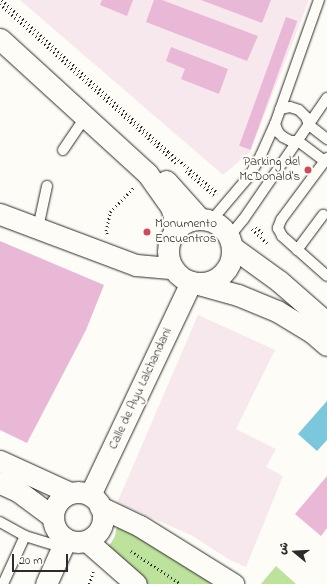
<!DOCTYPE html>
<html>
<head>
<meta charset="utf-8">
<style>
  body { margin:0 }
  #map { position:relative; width:327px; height:584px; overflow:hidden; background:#fdfcf7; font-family:"Indie Flower","Playpen Sans Arabic",sans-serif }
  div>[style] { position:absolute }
  .built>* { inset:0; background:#f7e8ed }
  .green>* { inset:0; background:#bde29c }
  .water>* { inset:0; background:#7bc7db }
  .building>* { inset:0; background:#e9b8d7; transform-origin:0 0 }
  .path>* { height:2.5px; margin-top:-1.25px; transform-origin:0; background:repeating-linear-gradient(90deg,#2b2b2b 0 1px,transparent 0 4px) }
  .roads { filter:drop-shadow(0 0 1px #2b2b2b) drop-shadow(0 0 1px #2b2b2b) }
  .service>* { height:10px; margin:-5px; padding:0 5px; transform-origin:5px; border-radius:5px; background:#fdfcf7 }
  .minor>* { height:21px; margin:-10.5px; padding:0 10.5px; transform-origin:10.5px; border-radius:10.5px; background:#fdfcf7 }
  .minor>.ring { margin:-10.5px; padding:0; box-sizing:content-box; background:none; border:21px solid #fdfcf7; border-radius:50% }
  .dots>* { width:11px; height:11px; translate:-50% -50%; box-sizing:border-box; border:2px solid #fdfcf7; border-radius:50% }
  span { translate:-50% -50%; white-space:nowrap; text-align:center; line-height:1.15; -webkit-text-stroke:4px #fdfcf7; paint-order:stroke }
  .poi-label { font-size:13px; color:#2b2b2b }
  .right { translate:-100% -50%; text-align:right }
  .left { translate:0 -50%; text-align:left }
  .street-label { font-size:13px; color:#2b2b2b }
  .north { position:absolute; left:275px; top:532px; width:40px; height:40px; -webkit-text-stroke:3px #fdfcf7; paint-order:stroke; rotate:288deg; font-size:11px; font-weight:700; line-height:16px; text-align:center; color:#2b2b2b }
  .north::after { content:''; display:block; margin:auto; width:14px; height:18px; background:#2b2b2b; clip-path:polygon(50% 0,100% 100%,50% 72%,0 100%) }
  .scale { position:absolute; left:12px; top:554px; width:56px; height:18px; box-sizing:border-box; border:2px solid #2b2b2b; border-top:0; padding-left:5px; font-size:12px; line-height:14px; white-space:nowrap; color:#2b2b2b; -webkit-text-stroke:3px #fdfcf7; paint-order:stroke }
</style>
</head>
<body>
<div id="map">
  <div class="built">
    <div style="clip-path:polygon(20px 0,309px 0,250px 152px,223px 175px)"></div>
    <div style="clip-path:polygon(198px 315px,275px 350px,236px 429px,276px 449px,266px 467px,283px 476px,246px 567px,230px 560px,191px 535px,117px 503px)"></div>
  </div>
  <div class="green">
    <div style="clip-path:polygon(117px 524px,222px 584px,146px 584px,102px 550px,111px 543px,115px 536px)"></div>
    <div style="clip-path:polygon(276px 566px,296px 584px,261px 584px)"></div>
  </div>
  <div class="water">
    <div style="clip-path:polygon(327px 401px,327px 440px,317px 451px,298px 434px)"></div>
  </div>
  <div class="building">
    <div style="clip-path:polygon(102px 0,133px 0,127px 16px,100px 5px)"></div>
    <div style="clip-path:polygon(154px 0,162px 0,258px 36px,247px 61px,146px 22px)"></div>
    <div style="clip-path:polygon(201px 0,271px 0,262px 23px)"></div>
    <div style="left:286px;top:17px;width:12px;height:137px;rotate:20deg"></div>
    <div style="clip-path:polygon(171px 47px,228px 69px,219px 94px,181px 79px,185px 69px,166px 61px)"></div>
    <div style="clip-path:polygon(0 241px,104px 285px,86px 330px,27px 443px,0 430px)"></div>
    <div style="clip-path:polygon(327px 476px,327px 528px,321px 536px,295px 514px)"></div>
  </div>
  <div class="path">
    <div style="left:2px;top:0;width:226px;rotate:42.3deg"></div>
    <div style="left:169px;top:152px;width:64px;rotate:39.9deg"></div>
    <div style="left:0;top:4px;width:237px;rotate:42.1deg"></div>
    <div style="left:186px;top:171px;width:37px;rotate:41deg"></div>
    <div style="left:256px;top:227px;width:11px;rotate:41deg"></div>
    <div style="left:252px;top:229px;width:23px;rotate:43deg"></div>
    <div style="left:107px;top:234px;width:3px;rotate:-108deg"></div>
    <div style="left:106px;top:231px;width:19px;rotate:-78deg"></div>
    <div style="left:110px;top:212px;width:35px;rotate:-46deg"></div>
    <div style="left:131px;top:551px;width:60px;rotate:33.4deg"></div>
    <div style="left:89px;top:584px;width:13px;rotate:-72deg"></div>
  </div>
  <div class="roads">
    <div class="service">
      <div style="left:280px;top:109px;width:10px;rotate:-11deg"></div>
      <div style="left:290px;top:107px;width:9px;rotate:18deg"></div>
      <div style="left:299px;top:110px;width:10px;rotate:45deg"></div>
      <div style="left:306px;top:117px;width:9px;rotate:69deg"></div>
      <div style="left:309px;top:125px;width:23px;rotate:38deg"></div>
      <div style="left:275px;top:124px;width:9px;rotate:69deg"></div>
      <div style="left:278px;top:132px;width:7px;rotate:45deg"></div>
      <div style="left:283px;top:137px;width:9px;rotate:27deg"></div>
      <div style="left:291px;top:141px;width:7px"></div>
      <div style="left:298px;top:141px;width:34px;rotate:37deg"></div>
      <div style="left:63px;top:150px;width:40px;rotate:-56deg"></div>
      <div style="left:327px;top:158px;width:77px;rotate:126.6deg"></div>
      <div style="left:281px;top:220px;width:9px;rotate:111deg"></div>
      <div style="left:278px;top:228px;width:9px;rotate:63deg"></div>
      <div style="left:282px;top:236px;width:60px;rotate:41.6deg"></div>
      <div style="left:211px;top:221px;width:60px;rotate:-49.7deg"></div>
      <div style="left:250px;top:175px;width:23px;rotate:-61deg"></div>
      <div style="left:261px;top:155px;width:34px;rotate:-66deg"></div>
      <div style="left:275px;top:124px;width:132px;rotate:-70.5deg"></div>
      <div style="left:38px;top:228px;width:43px;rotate:-77.9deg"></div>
      <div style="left:229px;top:237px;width:22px;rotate:-51deg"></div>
      <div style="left:243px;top:220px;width:148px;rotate:-55.5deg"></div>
      <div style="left:297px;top:250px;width:44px;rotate:-53.4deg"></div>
      <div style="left:0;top:522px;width:29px;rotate:29deg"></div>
      <div style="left:25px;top:536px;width:39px;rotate:17deg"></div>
      <div style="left:3px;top:584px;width:53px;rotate:-65.4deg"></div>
    </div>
    <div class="minor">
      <div style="left:0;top:39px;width:199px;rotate:42.4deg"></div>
      <div style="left:147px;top:173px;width:42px;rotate:54.8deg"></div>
      <div style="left:171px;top:207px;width:9px;rotate:72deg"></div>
      <div style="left:174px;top:216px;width:18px;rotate:90deg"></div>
      <div style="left:166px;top:181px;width:51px;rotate:48.2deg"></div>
      <div style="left:0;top:214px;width:145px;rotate:20.6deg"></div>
      <div style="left:136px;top:265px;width:37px;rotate:5deg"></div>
      <div class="ring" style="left:168px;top:219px;width:43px;height:43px"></div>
      <div style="left:232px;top:247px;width:58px;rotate:35.9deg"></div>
      <div style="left:279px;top:281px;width:64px;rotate:41.2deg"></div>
      <div style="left:198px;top:284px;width:41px;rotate:15.4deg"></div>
      <div style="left:238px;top:295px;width:42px;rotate:22.3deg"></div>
      <div style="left:277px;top:311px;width:42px;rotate:31.4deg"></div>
      <div style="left:313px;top:333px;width:18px;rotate:41deg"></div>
      <div style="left:0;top:461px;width:77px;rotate:24.6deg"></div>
      <div style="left:0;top:483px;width:20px;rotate:24deg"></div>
      <div style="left:18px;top:491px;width:44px;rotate:36.6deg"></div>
      <div class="ring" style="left:53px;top:492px;width:29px;height:29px"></div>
      <div style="left:90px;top:495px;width:236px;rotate:-64.6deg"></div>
      <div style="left:100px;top:507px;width:44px;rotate:25.4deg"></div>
      <div style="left:140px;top:526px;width:110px;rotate:31.9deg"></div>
      <div style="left:87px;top:541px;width:65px;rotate:41.3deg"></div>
      <div style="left:46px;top:584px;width:49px;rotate:-66deg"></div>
    </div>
  </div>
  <div class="dots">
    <div style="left:308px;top:170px;background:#d1495b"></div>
    <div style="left:147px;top:232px;background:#d1495b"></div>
  </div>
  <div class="poi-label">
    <span class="right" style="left:300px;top:170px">Parking del<br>McDonald's</span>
    <span class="left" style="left:155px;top:232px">Monumento<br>Encuentros</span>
  </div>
  <div class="street-label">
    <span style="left:141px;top:389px;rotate:-65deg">Calle de Ayu Lalchandani</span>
  </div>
  <div class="north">ش</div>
  <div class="scale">20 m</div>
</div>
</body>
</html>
